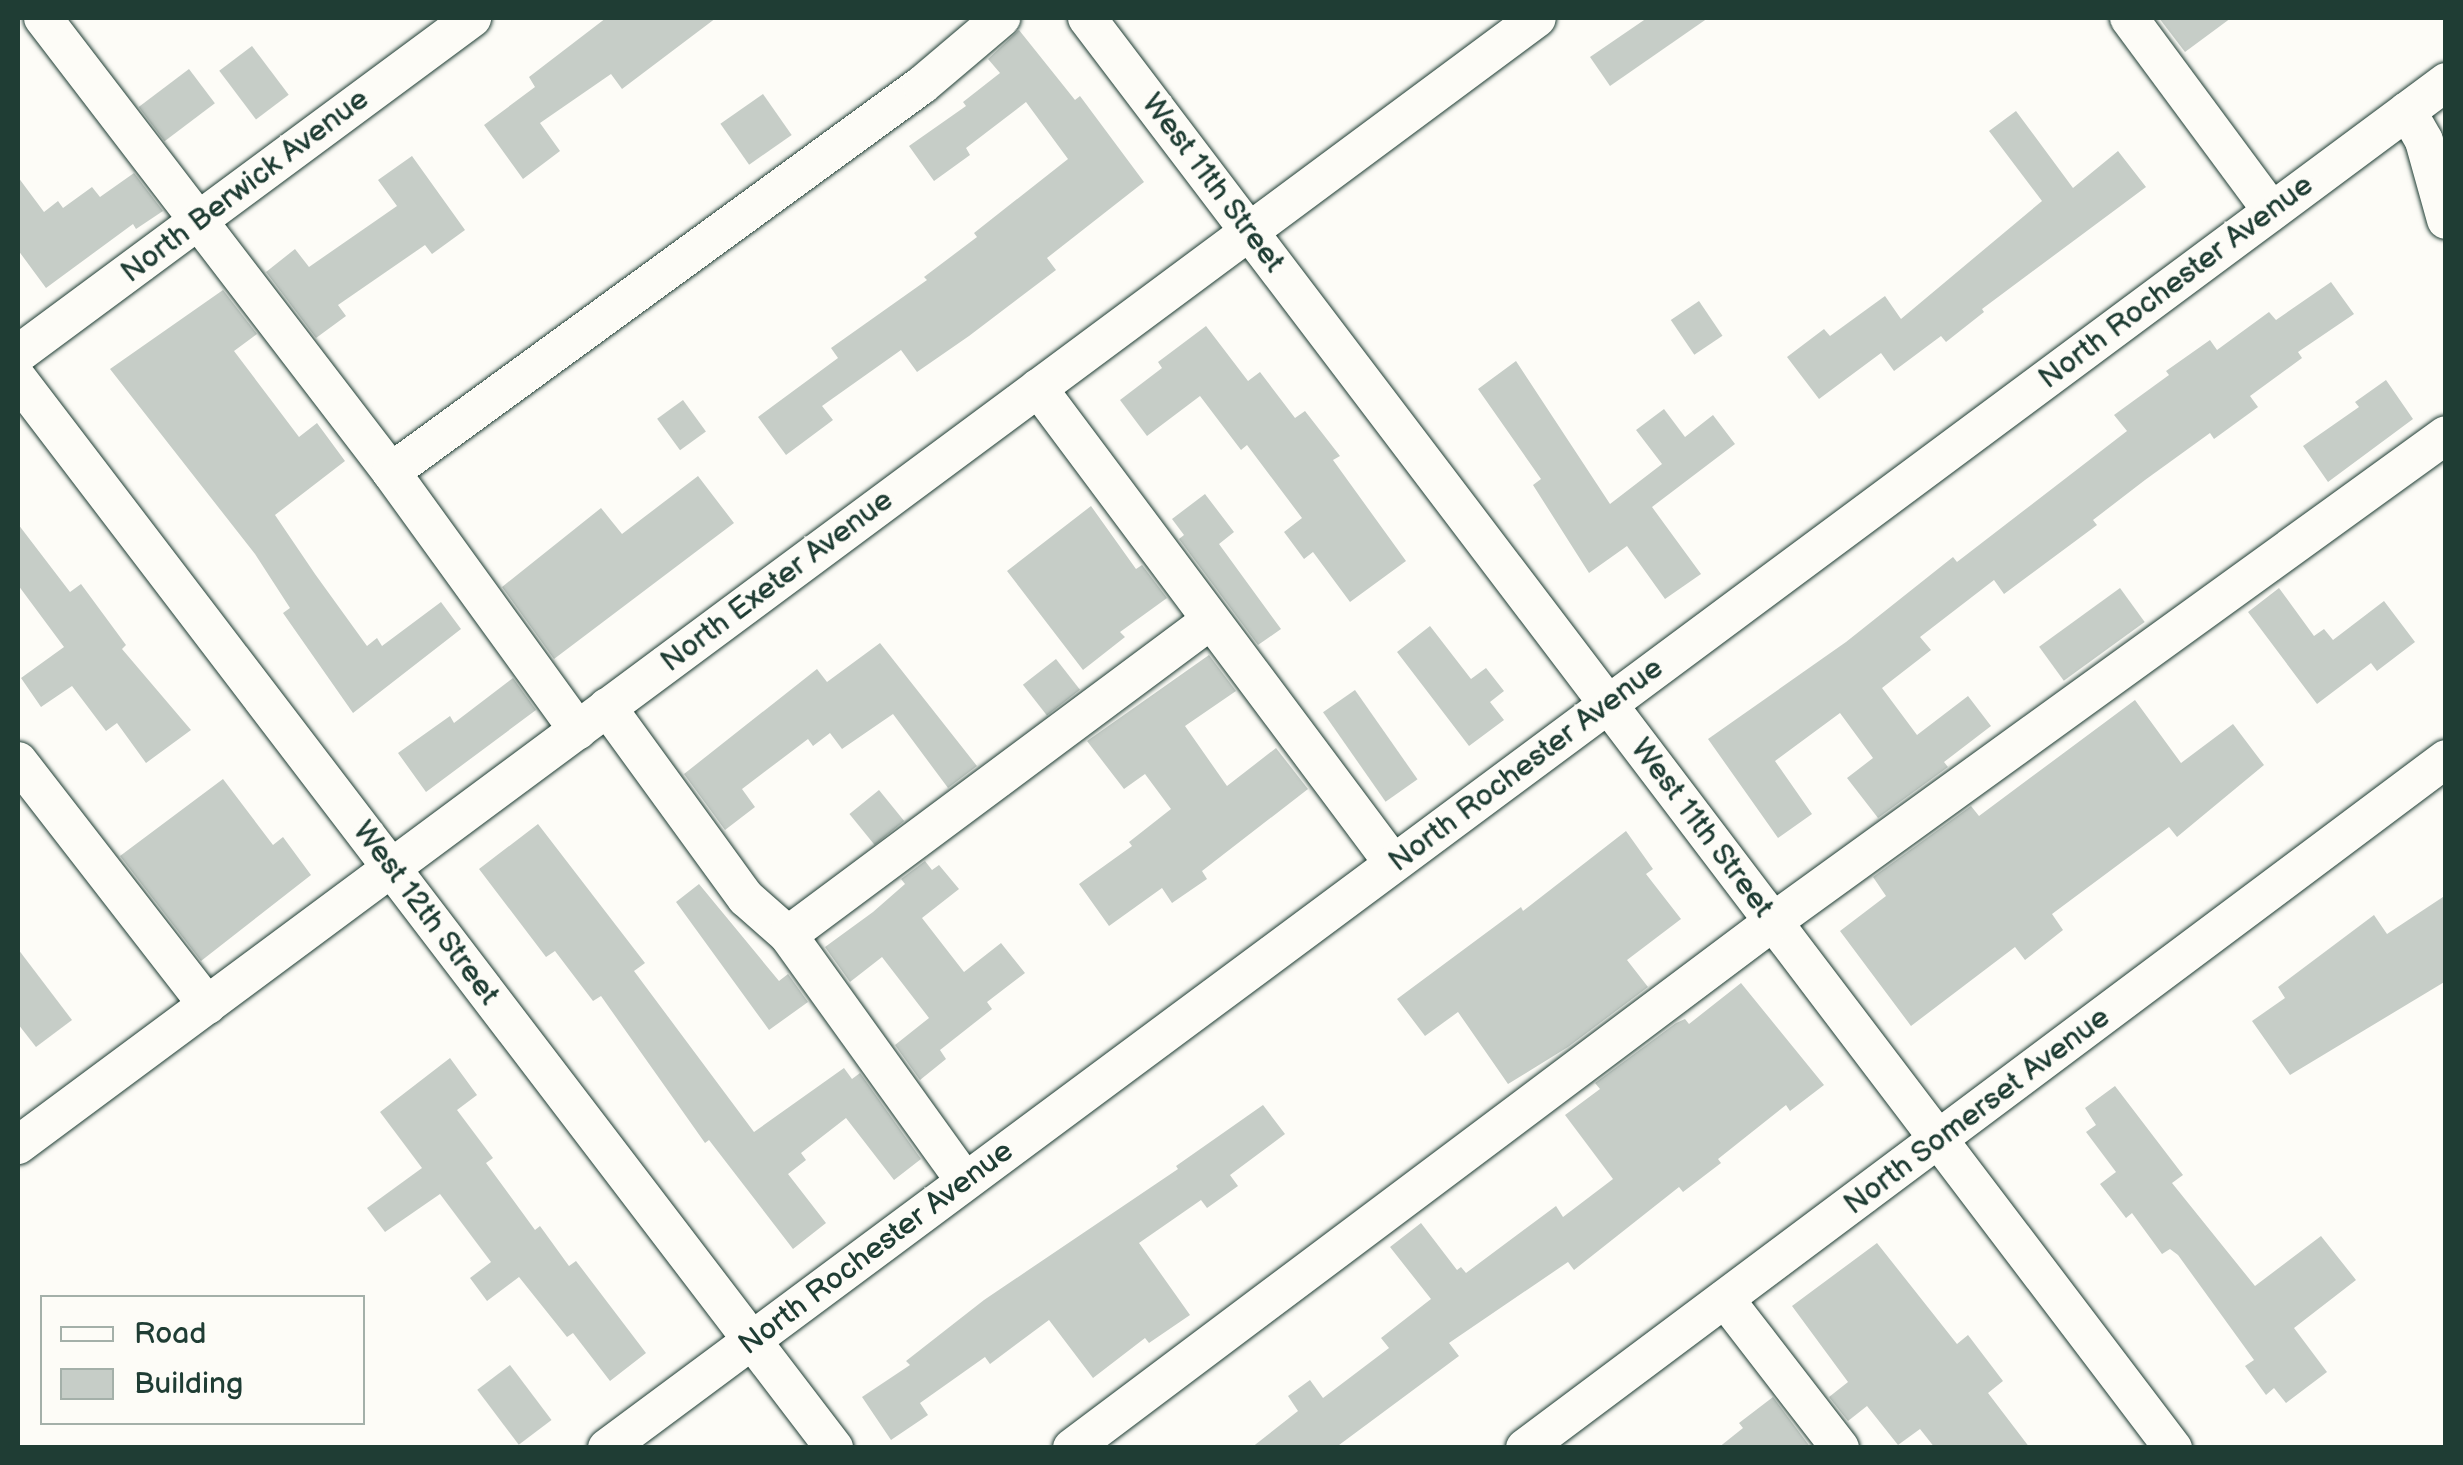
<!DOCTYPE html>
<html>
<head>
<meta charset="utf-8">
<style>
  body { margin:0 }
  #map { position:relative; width:2463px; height:1465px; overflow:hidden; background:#fdfcf7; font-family:"Balsamiq Sans",sans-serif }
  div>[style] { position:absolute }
  .building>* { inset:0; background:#c6cdc7; transform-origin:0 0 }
  .roads { filter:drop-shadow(0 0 2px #1f3d34) drop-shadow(0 0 2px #1f3d34) }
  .minor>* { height:38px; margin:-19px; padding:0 19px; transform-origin:19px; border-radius:19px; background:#fdfcf7 }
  span { translate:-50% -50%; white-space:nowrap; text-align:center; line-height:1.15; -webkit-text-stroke:9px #fdfcf7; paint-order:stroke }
  .street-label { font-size:30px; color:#1f3d34 }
  .frame { position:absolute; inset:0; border:20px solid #1f3d34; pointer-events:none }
  .legend { position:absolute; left:40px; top:1295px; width:325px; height:130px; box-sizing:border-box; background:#fdfcf7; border:2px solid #a4b0a9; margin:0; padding:12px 18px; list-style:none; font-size:30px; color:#1f3d34 }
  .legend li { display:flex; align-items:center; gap:20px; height:50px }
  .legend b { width:50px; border:2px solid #a4b0a9 }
</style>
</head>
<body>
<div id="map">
  <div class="building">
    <div style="clip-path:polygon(606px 18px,716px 18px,622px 89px,611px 74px,540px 123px,560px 151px,523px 179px,484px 125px,535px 87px,529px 77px)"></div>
    <div style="clip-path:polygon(1647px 18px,1708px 18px,1610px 86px,1590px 57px)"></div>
    <div style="clip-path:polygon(2159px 18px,2231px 18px,2185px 52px)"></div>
    <div style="clip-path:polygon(1019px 30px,1075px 100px,1080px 96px,1144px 182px,1047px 258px,1056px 270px,969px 336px,917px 372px,901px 350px,822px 406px,833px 420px,786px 455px,758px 417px,838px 358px,831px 348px,927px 280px,924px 277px,977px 237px,974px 233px,1068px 159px,1026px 102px,966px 148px,970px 155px,934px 181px,909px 146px,966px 106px,963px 102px,1000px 73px,988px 59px)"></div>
    <div style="left:252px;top:46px;width:61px;height:41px;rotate:53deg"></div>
    <div style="left:189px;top:69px;width:43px;height:63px;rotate:53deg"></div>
    <div style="left:763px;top:94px;width:50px;height:52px;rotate:55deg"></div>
    <div style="clip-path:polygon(2016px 111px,2073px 188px,2118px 151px,2146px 187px,1982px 309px,1984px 312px,1946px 342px,1941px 336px,1894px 371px,1881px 353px,1819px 399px,1787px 357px,1824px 329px,1830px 336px,1885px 296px,1901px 319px,2042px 201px,1989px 131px)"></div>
    <div style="clip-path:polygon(412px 156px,465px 230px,432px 254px,425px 245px,338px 305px,346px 316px,316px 338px,266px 272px,295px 249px,309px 267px,397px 206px,378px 180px)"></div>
    <div style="clip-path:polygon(134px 173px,163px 211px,136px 229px,133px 224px,46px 288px,18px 250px,18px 177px,44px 212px,58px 201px,63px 208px,92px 187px,100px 197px)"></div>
    <div style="clip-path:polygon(2331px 282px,2354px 314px,2298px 352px,2302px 358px,2250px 396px,2258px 407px,2214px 439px,2210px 433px,2145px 480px,2093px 520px,2097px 525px,2004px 594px,1994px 580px,1920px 637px,1931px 650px,1882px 688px,1917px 735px,1968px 696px,1991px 726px,1944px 762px,1948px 767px,1878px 818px,1847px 778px,1873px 758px,1840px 713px,1775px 761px,1812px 814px,1778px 838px,1708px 739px,1846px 642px,1953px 557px,1957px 562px,2127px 431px,2114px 415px,2169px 375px,2166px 371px,2210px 340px,2217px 350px,2269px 312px,2276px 320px)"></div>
    <div style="clip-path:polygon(223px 290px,257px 334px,234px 351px,299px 437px,317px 423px,345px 461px,275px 515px,315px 574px,367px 646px,377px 638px,382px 646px,441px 602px,461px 629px,353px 713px,283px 613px,290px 608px,255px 554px,110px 369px)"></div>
    <div style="left:1699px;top:301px;width:42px;height:34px;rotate:56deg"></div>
    <div style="clip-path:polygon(1206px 326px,1248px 381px,1260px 372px,1295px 418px,1305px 411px,1340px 456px,1333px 460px,1406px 561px,1350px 602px,1313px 552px,1304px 559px,1284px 532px,1302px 518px,1247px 445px,1241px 450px,1200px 396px,1147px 436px,1120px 400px,1162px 368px,1158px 362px)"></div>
    <div style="clip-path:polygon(1516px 361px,1610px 504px,1662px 464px,1636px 430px,1664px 409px,1685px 437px,1713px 415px,1735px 444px,1652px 507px,1701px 574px,1665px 599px,1627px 546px,1589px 573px,1533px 485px,1541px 479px,1478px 389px)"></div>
    <div style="clip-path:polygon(2386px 380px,2413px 419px,2328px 482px,2303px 446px,2359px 407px,2355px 402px)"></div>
    <div style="left:683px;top:400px;width:39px;height:32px;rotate:54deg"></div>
    <div style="clip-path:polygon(698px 476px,734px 523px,554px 659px,502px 587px,601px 508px,622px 534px)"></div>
    <div style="clip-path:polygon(1205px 494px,1234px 532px,1219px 544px,1281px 629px,1258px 645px,1179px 539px,1184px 535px,1172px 519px)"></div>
    <div style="clip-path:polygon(1091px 506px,1136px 569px,1142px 565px,1167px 598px,1120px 632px,1125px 637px,1083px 670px,1007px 571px)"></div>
    <div style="clip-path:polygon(18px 524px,70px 592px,81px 584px,126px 645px,122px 649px,191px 730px,146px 763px,117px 723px,106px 731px,72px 686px,41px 707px,21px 678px,64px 647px,18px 585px)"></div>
    <div style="left:2120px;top:588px;width:42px;height:100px;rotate:54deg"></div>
    <div style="clip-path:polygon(2279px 588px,2314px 636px,2324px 629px,2333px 640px,2384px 601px,2415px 642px,2377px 671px,2371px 663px,2317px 704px,2248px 612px)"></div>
    <div style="clip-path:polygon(1430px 626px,1471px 679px,1486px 668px,1504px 691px,1490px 702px,1504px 720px,1469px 746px,1397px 652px)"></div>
    <div style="clip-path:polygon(880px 643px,977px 766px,948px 788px,893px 714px,842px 749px,830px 733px,813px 746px,808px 739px,742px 789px,755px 807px,725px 830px,684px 774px,817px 669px,827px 682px)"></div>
    <div style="clip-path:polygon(1209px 655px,1236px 691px,1185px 726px,1227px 786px,1276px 748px,1308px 789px,1202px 871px,1207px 879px,1172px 903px,1162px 888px,1109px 926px,1079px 884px,1132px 846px,1129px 842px,1171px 809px,1145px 774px,1124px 789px,1087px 741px)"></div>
    <div style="left:1056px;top:659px;width:39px;height:42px;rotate:52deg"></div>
    <div style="clip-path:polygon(513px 678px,536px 710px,426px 792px,398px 753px,450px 716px,454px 723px)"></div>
    <div style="left:1355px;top:690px;width:109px;height:39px;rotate:55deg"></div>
    <div style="clip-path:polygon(2135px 700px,2181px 763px,2233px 724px,2264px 765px,2177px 837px,2169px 827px,2052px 914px,2063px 930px,2025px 960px,2015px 947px,1911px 1026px,1840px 931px,1886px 896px,1873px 877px,1971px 806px,1979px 816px)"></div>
    <div style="clip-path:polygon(223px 779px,273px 845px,283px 837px,311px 875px,201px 961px,120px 856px)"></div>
    <div style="left:879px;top:790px;width:40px;height:38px;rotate:51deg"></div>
    <div style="clip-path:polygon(538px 824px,645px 963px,634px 971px,754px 1132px,844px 1068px,852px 1079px,860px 1073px,921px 1159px,894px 1180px,846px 1118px,801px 1153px,806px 1160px,788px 1174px,826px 1223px,793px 1249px,709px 1140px,705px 1143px,601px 996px,593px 1001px,555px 951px,546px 957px,479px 869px)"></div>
    <div style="clip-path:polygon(1626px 831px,1653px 869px,1646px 874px,1681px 919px,1627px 960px,1648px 987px,1568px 1047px,1508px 1084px,1458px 1012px,1425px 1036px,1397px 999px,1521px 907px,1523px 911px)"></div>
    <div style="clip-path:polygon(925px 861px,932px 870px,939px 865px,959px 889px,922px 918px,964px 972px,1001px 943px,1025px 973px,987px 1002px,992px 1009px,940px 1050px,946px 1059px,920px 1080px,895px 1045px,929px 1018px,882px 957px,850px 982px,825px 947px,873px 912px,905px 884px,901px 879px)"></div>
    <div style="clip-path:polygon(699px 884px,779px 981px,788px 974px,808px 1002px,769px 1030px,676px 902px)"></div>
    <div style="clip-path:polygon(2446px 895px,2446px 981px,2290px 1075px,2252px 1021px,2285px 998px,2278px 987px,2374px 915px,2387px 934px)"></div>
    <div style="clip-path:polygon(18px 949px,72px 1020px,36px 1047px,18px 1024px)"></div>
    <div style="clip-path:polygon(1741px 983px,1824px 1085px,1790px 1111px,1786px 1105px,1718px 1159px,1721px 1163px,1683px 1192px,1679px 1187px,1574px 1270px,1568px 1262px,1449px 1343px,1459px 1356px,1335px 1448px,1251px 1448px,1298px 1411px,1288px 1396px,1310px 1380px,1323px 1398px,1389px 1348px,1381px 1338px,1431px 1299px,1390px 1247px,1421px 1223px,1457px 1270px,1461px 1267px,1466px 1273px,1556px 1206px,1563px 1217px,1613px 1179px,1565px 1115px,1600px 1089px,1595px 1083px,1676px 1023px,1685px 1019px,1689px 1024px)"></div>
    <div style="clip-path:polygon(450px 1058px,477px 1095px,457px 1110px,493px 1158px,486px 1163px,535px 1230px,540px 1226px,569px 1266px,576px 1261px,646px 1353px,610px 1381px,573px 1333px,567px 1337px,519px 1277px,487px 1301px,470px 1278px,491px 1262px,440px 1194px,385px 1232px,367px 1208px,422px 1168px,380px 1112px)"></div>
    <div style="clip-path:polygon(2115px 1086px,2183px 1175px,2172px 1183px,2255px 1286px,2321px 1236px,2356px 1280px,2294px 1328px,2327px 1372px,2286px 1403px,2274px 1388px,2266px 1395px,2245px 1366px,2254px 1360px,2178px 1255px,2170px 1249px,2162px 1254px,2132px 1213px,2126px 1218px,2100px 1184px,2116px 1172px,2086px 1132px,2096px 1125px,2085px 1108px)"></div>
    <div style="clip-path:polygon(1263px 1105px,1285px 1134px,1230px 1175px,1238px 1186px,1207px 1208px,1201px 1200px,1139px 1243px,1190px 1315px,1149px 1343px,1145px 1338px,1093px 1378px,1049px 1320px,990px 1364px,985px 1357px,920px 1403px,928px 1415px,891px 1440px,862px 1397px,910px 1365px,906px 1361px,984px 1300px,1178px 1169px,1176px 1166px)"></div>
    <div style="clip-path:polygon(1877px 1243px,1957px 1344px,1968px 1335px,2003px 1381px,1988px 1393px,2030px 1448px,1935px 1448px,1920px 1429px,1898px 1445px,1867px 1406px,1848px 1421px,1829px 1397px,1848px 1382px,1792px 1306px)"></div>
    <div style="left:510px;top:1365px;width:69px;height:41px;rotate:53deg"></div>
    <div style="clip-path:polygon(1773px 1397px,1811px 1448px,1718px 1448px,1743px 1428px,1739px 1423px)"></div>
  </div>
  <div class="roads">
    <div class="minor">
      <div style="left:43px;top:18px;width:572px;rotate:52.53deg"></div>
      <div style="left:391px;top:472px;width:319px;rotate:54.1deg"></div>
      <div style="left:1087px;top:18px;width:1796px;rotate:52.79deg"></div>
      <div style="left:2129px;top:18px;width:240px;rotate:53.5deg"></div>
      <div style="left:2407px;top:111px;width:34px;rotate:60deg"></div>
      <div style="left:2424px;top:141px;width:82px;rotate:74.4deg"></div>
      <div style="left:18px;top:354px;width:565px;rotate:-36.5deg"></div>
      <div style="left:18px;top:379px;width:1345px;rotate:52.64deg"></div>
      <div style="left:1038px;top:388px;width:593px;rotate:53.23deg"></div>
      <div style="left:391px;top:472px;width:657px;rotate:-36.09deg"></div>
      <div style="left:922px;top:85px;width:104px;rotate:-40.3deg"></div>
      <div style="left:607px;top:707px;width:236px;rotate:54deg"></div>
      <div style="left:746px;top:898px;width:56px;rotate:41.4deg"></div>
      <div style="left:788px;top:935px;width:303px;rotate:54.3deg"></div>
      <div style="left:18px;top:761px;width:309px;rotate:52.2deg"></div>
      <div style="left:788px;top:935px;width:527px;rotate:-36.67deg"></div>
      <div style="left:18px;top:1145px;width:1891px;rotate:-36.57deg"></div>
      <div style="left:1725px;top:1299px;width:188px;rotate:52.3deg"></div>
      <div style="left:607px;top:1448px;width:2291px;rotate:-36.6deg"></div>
      <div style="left:1072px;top:1448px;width:878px;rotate:-36.9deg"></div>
      <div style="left:1774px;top:921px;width:829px;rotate:-35.87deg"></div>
      <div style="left:1525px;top:1448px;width:1150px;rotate:-36.8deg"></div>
    </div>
  </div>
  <div class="street-label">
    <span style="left:1213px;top:183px;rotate:53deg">West 11th Street</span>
    <span style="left:245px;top:186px;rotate:-37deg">North Berwick Avenue</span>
    <span style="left:2176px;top:282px;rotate:-37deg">North Rochester Avenue</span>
    <span style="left:777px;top:581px;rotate:-37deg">North Exeter Avenue</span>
    <span style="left:1526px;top:765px;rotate:-37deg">North Rochester Avenue</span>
    <span style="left:1702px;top:828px;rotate:53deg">West 11th Street</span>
    <span style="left:426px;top:913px;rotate:53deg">West 12th Street</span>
    <span style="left:1977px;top:1111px;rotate:-37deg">North Somerset Avenue</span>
    <span style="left:876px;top:1248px;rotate:-37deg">North Rochester Avenue</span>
  </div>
  <div class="frame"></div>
  <ul class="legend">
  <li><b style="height:12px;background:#fdfcf7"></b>Road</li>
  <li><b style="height:28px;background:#c6cdc7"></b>Building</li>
  </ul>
</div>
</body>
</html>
